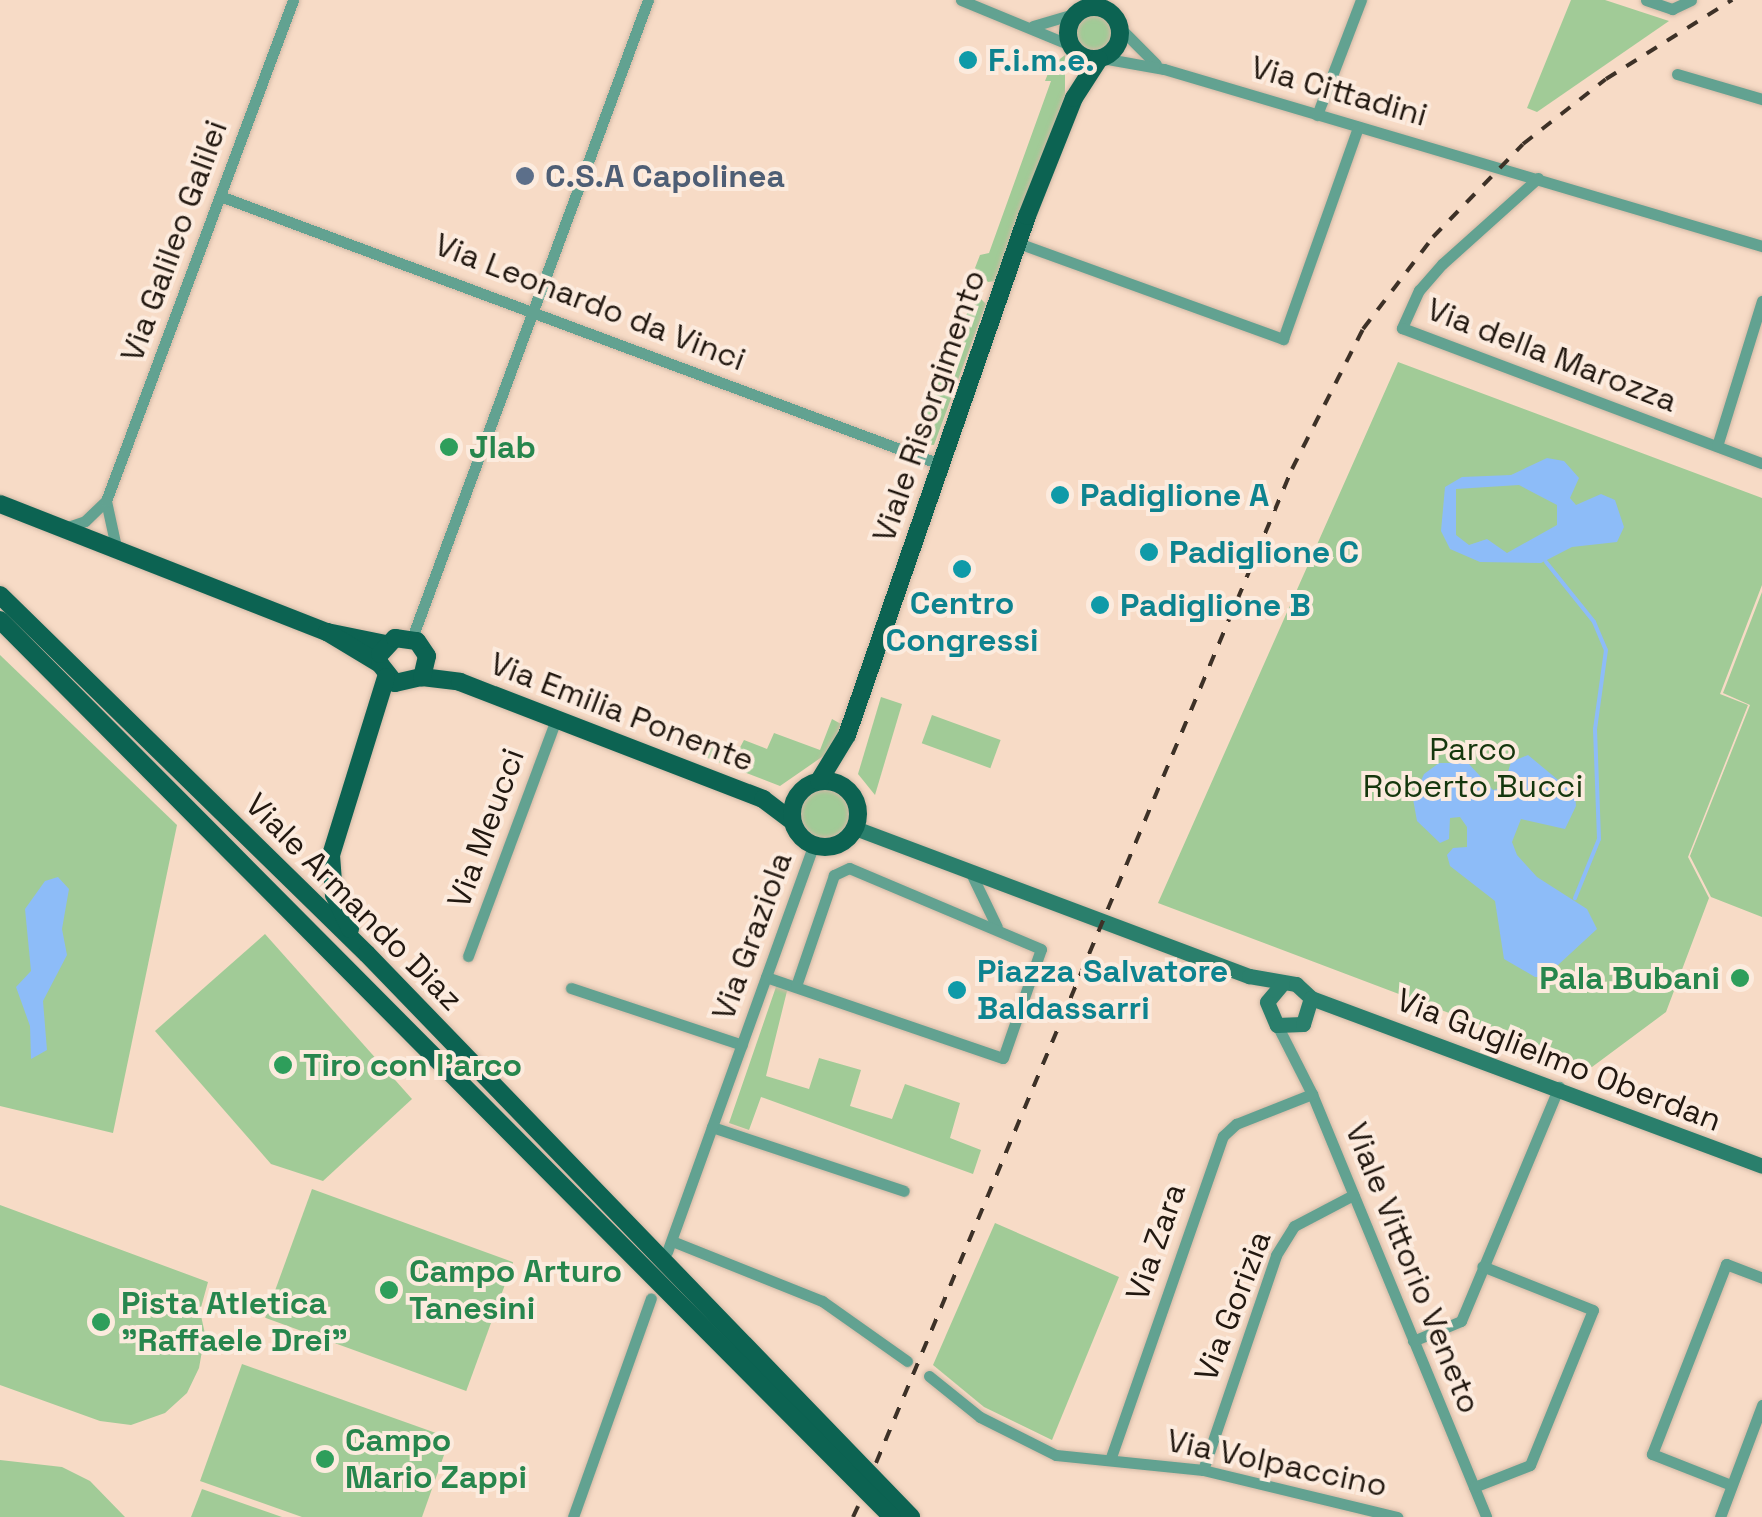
<!DOCTYPE html>
<html>
<head>
<meta charset="utf-8">
<style>
  body { margin:0 }
  #map { position:relative; width:1762px; height:1517px; overflow:hidden; background:#f7dbc6; font-family:"Space Grotesk",sans-serif }
  div>[style] { position:absolute }
  .green>* { inset:0; background:#a1cb97; transform-origin:0 0 }
  .round { border-radius:50% }
  .water>* { inset:0; background:#8dbcf8 }
  .stream>* { height:4px; margin:-2px; padding:0 2px; transform-origin:2px; border-radius:2px; background:#8dbcf8 }
  .roads { filter:drop-shadow(0 0 2px #d1b8a5) drop-shadow(0 0 2px #d1b8a5) }
  .minor>* { height:11px; margin:-5.5px; padding:0 5.5px; transform-origin:5.5px; border-radius:5.5px; background:#62a291 }
  .secondary>* { height:15px; margin:-7.5px; padding:0 7.5px; transform-origin:7.5px; border-radius:7.5px; background:#2a7f6c }
  .primary>* { height:18px; margin:-9px; padding:0 9px; transform-origin:9px; border-radius:9px; background:#0c6352 }
  .primary>.ring { margin:-9px; padding:0; box-sizing:content-box; background:none; border:18px solid #0c6352; border-radius:50% }
  .rail>* { height:4px; margin-top:-2px; transform-origin:0; background:repeating-linear-gradient(90deg,#3d3127 0 12px,transparent 0 24px) }
  .dots>* { width:28px; height:28px; translate:-50% -50%; box-sizing:border-box; border:5px solid #fcebde; border-radius:50% }
  span { translate:-50% -50%; white-space:nowrap; text-align:center; line-height:1.15; -webkit-text-stroke:8px #fcebde; paint-order:stroke }
  .culture-label { font-size:32px; color:#0d838f; font-weight:700 }
  .left { translate:0 -50%; text-align:left }
  .street-label { font-size:32px; color:#221810 }
  .service-label { font-size:32px; color:#4e5e75; font-weight:700 }
  .leisure-label { font-size:32px; color:#27864d; font-weight:700 }
  .right { translate:-100% -50%; text-align:right }
  .park-label { font-size:32px; color:#15370d }
</style>
</head>
<body>
<div id="map">
  <div class="green">
    <div style="clip-path:polygon(1571px 0,1605px 0,1669px 21px,1537px 112px,1527px 108px)"></div>
    <div class="round" style="left:1074px;top:13px;width:40px;height:40px"></div>
    <div style="clip-path:polygon(1065px 55px,1065px 95px,995px 281px,988px 282px,975px 268px,980px 255px,989px 253px,1051px 81px,1045px 81px,1051px 66px)"></div>
    <div style="clip-path:polygon(977px 295px,986px 304px,934px 445px,913px 443px,968px 311px,958px 310px,962px 299px)"></div>
    <div style="clip-path:polygon(1398px 362px,1762px 498px,1762px 585px,1720px 694px,1748px 705px,1688px 857px,1709px 898px,1666px 1012px,1592px 1067px,1158px 903px)"></div>
    <div style="clip-path:polygon(1762px 592px,1762px 917px,1711px 897px,1690px 856px,1750px 705px,1723px 693px)"></div>
    <div style="clip-path:polygon(0 655px,177px 825px,113px 1133px,0 1106px)"></div>
    <div style="clip-path:polygon(881px 697px,902px 704px,875px 795px,858px 774px)"></div>
    <div style="left:932px;top:715px;width:73px;height:30px;rotate:20deg"></div>
    <div style="clip-path:polygon(832px 719px,841px 724px,832px 750px,780px 786px,697px 754px,702px 742px,736px 755px,744px 740px,767px 749px,774px 733px,820px 750px)"></div>
    <div class="round" style="left:801px;top:790px;width:48px;height:48px"></div>
    <div style="clip-path:polygon(265px 934px,412px 1099px,323px 1181px,271px 1164px,155px 1031px)"></div>
    <div style="clip-path:polygon(777px 984px,788px 987px,766px 1076px,809px 1089px,819px 1058px,861px 1070px,850px 1106px,892px 1119px,905px 1084px,960px 1103px,950px 1138px,981px 1150px,973px 1174px,761px 1097px,749px 1130px,729px 1123px)"></div>
    <div style="left:312px;top:1189px;width:214px;height:137px;rotate:20deg"></div>
    <div style="clip-path:polygon(0 1205px,208px 1282px,200px 1311px,205px 1334px,199px 1368px,187px 1393px,165px 1413px,131px 1425px,100px 1421px,0 1385px)"></div>
    <div style="clip-path:polygon(995px 1223px,1119px 1277px,1052px 1440px,984px 1407px,933px 1365px)"></div>
    <div style="clip-path:polygon(242px 1364px,450px 1438px,422px 1517px,302px 1517px,200px 1481px)"></div>
    <div style="clip-path:polygon(0 1460px,62px 1467px,90px 1481px,125px 1517px,0 1517px)"></div>
    <div style="clip-path:polygon(202px 1489px,282px 1517px,191px 1517px)"></div>
  </div>
  <div class="water">
    <div style="clip-path:polygon(evenodd,1547px 458px,1564px 461px,1579px 478px,1570px 498px,1576px 505px,1601px 494px,1615px 500px,1624px 527px,1617px 542px,1572px 547px,1541px 563px,1480px 562px,1450px 549px,1441px 531px,1445px 487px,1462px 477px,1511px 475px,1547px 458px,1519px 485px,1557px 505px,1557px 525px,1507px 553px,1487px 539px,1469px 545px,1456px 535px,1456px 489px,1519px 485px)"></div>
    <div style="clip-path:polygon(1528px 755px,1575px 794px,1576px 806px,1565px 829px,1521px 819px,1512px 842px,1517px 855px,1537px 877px,1587px 909px,1597px 929px,1545px 977px,1535px 977px,1504px 959px,1495px 901px,1450px 866px,1447px 855px,1453px 848px,1467px 847px,1467px 827px,1460px 817px,1450px 818px,1449px 839px,1440px 843px,1417px 821px,1413px 799px,1424px 774px,1439px 763px,1468px 763px,1493px 790px,1503px 788px,1511px 762px)"></div>
    <div style="clip-path:polygon(58px 877px,69px 889px,62px 929px,67px 955px,43px 1001px,47px 1050px,31px 1059px,30px 1026px,16px 987px,31px 971px,25px 909px,45px 881px)"></div>
  </div>
  <div class="stream">
    <div style="left:1546px;top:562px;width:77px;rotate:51.3deg"></div>
    <div style="left:1594px;top:622px;width:30px;rotate:67deg"></div>
    <div style="left:1606px;top:650px;width:80px;rotate:97.9deg"></div>
    <div style="left:1595px;top:729px;width:110px;rotate:87.9deg"></div>
    <div style="left:1599px;top:839px;width:64px;rotate:112.1deg"></div>
  </div>
  <div class="roads">
    <div class="minor">
      <div style="left:961px;top:0;width:118px;rotate:22.4deg"></div>
      <div style="left:1646px;top:0;width:28px;rotate:19deg"></div>
      <div style="left:1672px;top:9px;width:21px;rotate:-25deg"></div>
      <div style="left:1033px;top:26px;width:46px;rotate:-16.5deg"></div>
      <div style="left:1119px;top:27px;width:52px;rotate:45deg"></div>
      <div style="left:1102px;top:58px;width:63px;rotate:10.1deg"></div>
      <div style="left:1164px;top:69px;width:624px;rotate:16.49deg"></div>
      <div style="left:1677px;top:74px;width:89px;rotate:16.4deg"></div>
      <div style="left:1317px;top:115px;width:123px;rotate:-69.1deg"></div>
      <div style="left:1538px;top:178px;width:129px;rotate:138.1deg"></div>
      <div style="left:1442px;top:264px;width:35px;rotate:131deg"></div>
      <div style="left:1419px;top:290px;width:42px;rotate:114.1deg"></div>
      <div style="left:1402px;top:328px;width:384px;rotate:20.6deg"></div>
      <div style="left:220px;top:196px;width:768px;rotate:20.42deg"></div>
      <div style="left:1018px;top:243px;width:282px;rotate:19.9deg"></div>
      <div style="left:1283px;top:339px;width:225px;rotate:-70.5deg"></div>
      <div style="left:1717px;top:446px;width:152px;rotate:-72.8deg"></div>
      <div style="left:106px;top:501px;width:47px;rotate:77.7deg"></div>
      <div style="left:65px;top:528px;width:21px;rotate:-19deg"></div>
      <div style="left:85px;top:521px;width:29px;rotate:-44deg"></div>
      <div style="left:106px;top:501px;width:535px;rotate:-69.53deg"></div>
      <div style="left:412px;top:638px;width:680px;rotate:-69.7deg"></div>
      <div style="left:970px;top:871px;width:62px;rotate:64.3deg"></div>
      <div style="left:468px;top:956px;width:253px;rotate:-69.6deg"></div>
      <div style="left:766px;top:977px;width:250px;rotate:18.9deg"></div>
      <div style="left:1003px;top:1058px;width:115px;rotate:-70.8deg"></div>
      <div style="left:1041px;top:949px;width:208px;rotate:-157.1deg"></div>
      <div style="left:849px;top:868px;width:17px;rotate:155deg"></div>
      <div style="left:834px;top:875px;width:117px;rotate:108.9deg"></div>
      <div style="left:571px;top:988px;width:180px;rotate:18.4deg"></div>
      <div style="left:1277px;top:1025px;width:77px;rotate:63.1deg"></div>
      <div style="left:1312px;top:1094px;width:457px;rotate:67.6deg"></div>
      <div style="left:712px;top:1127px;width:202px;rotate:18.4deg"></div>
      <div style="left:672px;top:1241px;width:162px;rotate:21.8deg"></div>
      <div style="left:822px;top:1301px;width:104px;rotate:35.2deg"></div>
      <div style="left:667px;top:1252px;width:431px;rotate:-70.2deg"></div>
      <div style="left:1413px;top:1341px;width:52px;rotate:-22.6deg"></div>
      <div style="left:1461px;top:1321px;width:254px;rotate:-67.3deg"></div>
      <div style="left:929px;top:1376px;width:65px;rotate:38.8deg"></div>
      <div style="left:980px;top:1417px;width:85px;rotate:26.6deg"></div>
      <div style="left:1056px;top:1455px;width:148px;rotate:5.8deg"></div>
      <div style="left:1203px;top:1470px;width:200px;rotate:13.6deg"></div>
      <div style="left:1110px;top:1460px;width:343px;rotate:-70.8deg"></div>
      <div style="left:1223px;top:1136px;width:18px;rotate:-43deg"></div>
      <div style="left:1236px;top:1124px;width:82px;rotate:-21.5deg"></div>
      <div style="left:1203px;top:1470px;width:227px;rotate:-71.2deg"></div>
      <div style="left:1276px;top:1255px;width:34px;rotate:-58deg"></div>
      <div style="left:1294px;top:1226px;width:67px;rotate:-27.7deg"></div>
      <div style="left:1731px;top:1485px;width:85px;rotate:-158.6deg"></div>
      <div style="left:1652px;top:1454px;width:204px;rotate:-68.7deg"></div>
      <div style="left:1726px;top:1264px;width:39px;rotate:21deg"></div>
      <div style="left:1474px;top:1487px;width:60px;rotate:-21.4deg"></div>
      <div style="left:1530px;top:1465px;width:167px;rotate:-67.9deg"></div>
      <div style="left:1593px;top:1310px;width:119px;rotate:-158.4deg"></div>
      <div style="left:573px;top:1517px;width:232px;rotate:-70.4deg"></div>
      <div style="left:1720px;top:1517px;width:120px;rotate:-69.4deg"></div>
    </div>
    <div class="secondary">
      <div style="left:855px;top:828px;width:421px;rotate:20.6deg"></div>
      <div style="left:1249px;top:976px;width:48px;rotate:9.7deg"></div>
      <div style="left:1296px;top:984px;width:21px;rotate:43deg"></div>
      <div style="left:1311px;top:998px;width:481px;rotate:20.4deg"></div>
      <div style="left:1282px;top:984px;width:23px;rotate:130deg"></div>
      <div style="left:1267px;top:1002px;width:25px;rotate:67deg"></div>
      <div style="left:1277px;top:1025px;width:26px;rotate:-2deg"></div>
      <div style="left:1303px;top:1024px;width:27px;rotate:-73deg"></div>
    </div>
    <div class="primary">
      <div class="ring" style="left:1068px;top:7px;width:34px;height:34px"></div>
      <div style="left:0;top:504px;width:351px;rotate:21.4deg"></div>
      <div style="left:327px;top:632px;width:60px;rotate:11.5deg"></div>
      <div style="left:0;top:595px;width:513px;rotate:44.37deg"></div>
      <div style="left:367px;top:954px;width:783px;rotate:45.98deg"></div>
      <div style="left:0;top:620px;width:1265px;rotate:45.16deg"></div>
      <div style="left:327px;top:632px;width:62px;rotate:31.1deg"></div>
      <div style="left:380px;top:664px;width:24px;rotate:52deg"></div>
      <div style="left:395px;top:683px;width:28px;rotate:-13deg"></div>
      <div style="left:422px;top:677px;width:38px;rotate:7deg"></div>
      <div style="left:460px;top:682px;width:325px;rotate:21.1deg"></div>
      <div style="left:763px;top:799px;width:35px;rotate:37deg"></div>
      <div style="left:380px;top:654px;width:22px;rotate:-47deg"></div>
      <div style="left:395px;top:638px;width:22px;rotate:8deg"></div>
      <div style="left:417px;top:641px;width:18px;rotate:56deg"></div>
      <div style="left:427px;top:656px;width:22px;rotate:103deg"></div>
      <div class="ring" style="left:792px;top:781px;width:48px;height:48px"></div>
      <div style="left:819px;top:781px;width:54px;rotate:-58.7deg"></div>
      <div style="left:847px;top:735px;width:549px;rotate:-70.87deg"></div>
      <div style="left:1027px;top:216px;width:127px;rotate:-68.3deg"></div>
      <div style="left:1074px;top:98px;width:46px;rotate:-57.3deg"></div>
      <div style="left:350px;top:929px;width:38px;rotate:-115deg"></div>
      <div style="left:334px;top:895px;width:40px;rotate:-94.3deg"></div>
      <div style="left:331px;top:855px;width:186px;rotate:-72.8deg"></div>
    </div>
  </div>
  <div class="rail">
    <div style="left:876px;top:1463px;width:1078px;rotate:-67.29deg"></div>
    <div style="left:1292px;top:469px;width:157px;rotate:-63.1deg"></div>
    <div style="left:1363px;top:329px;width:116px;rotate:-52.7deg"></div>
    <div style="left:1433px;top:237px;width:129px;rotate:-45.9deg"></div>
    <div style="left:1523px;top:144px;width:105px;rotate:-38.1deg"></div>
    <div style="left:1606px;top:79px;width:149px;rotate:-32.1deg"></div>
    <div style="left:853px;top:1517px;width:14px;rotate:-65deg"></div>
  </div>
  <div class="dots">
    <div style="left:968px;top:60px;background:#0f9aa8"></div>
    <div style="left:525px;top:176px;background:#5c6f8a"></div>
    <div style="left:449px;top:447px;background:#2e9e5b"></div>
    <div style="left:1060px;top:495px;background:#0f9aa8"></div>
    <div style="left:1149px;top:552px;background:#0f9aa8"></div>
    <div style="left:962px;top:569px;background:#0f9aa8"></div>
    <div style="left:1100px;top:605px;background:#0f9aa8"></div>
    <div style="left:1740px;top:978px;background:#2e9e5b"></div>
    <div style="left:957px;top:990px;background:#0f9aa8"></div>
    <div style="left:283px;top:1065px;background:#2e9e5b"></div>
    <div style="left:389px;top:1290px;background:#2e9e5b"></div>
    <div style="left:101px;top:1322px;background:#2e9e5b"></div>
    <div style="left:325px;top:1459px;background:#2e9e5b"></div>
  </div>
  <div class="culture-label">
    <span class="left" style="left:988px;top:60px">F.i.m.e.</span>
    <span class="left" style="left:1080px;top:495px">Padiglione A</span>
    <span class="left" style="left:1169px;top:552px">Padiglione C</span>
    <span style="left:962px;top:622px">Centro<br>Congressi</span>
    <span class="left" style="left:1120px;top:605px">Padiglione B</span>
    <span class="left" style="left:977px;top:990px">Piazza Salvatore<br>Baldassarri</span>
  </div>
  <div class="street-label">
    <span style="left:1339px;top:91px;rotate:16deg">Via Cittadini</span>
    <span style="left:174px;top:241px;rotate:-70deg">Via Galileo Galilei</span>
    <span style="left:590px;top:302px;rotate:21deg">Via Leonardo da Vinci</span>
    <span style="left:1552px;top:355px;rotate:21deg">Via della Marozza</span>
    <span style="left:929px;top:406px;rotate:-71deg">Viale Risorgimento</span>
    <span style="left:622px;top:712px;rotate:21deg">Via Emilia Ponente</span>
    <span style="left:486px;top:828px;rotate:-70deg">Via Meucci</span>
    <span style="left:354px;top:902px;rotate:45deg">Viale Armando Diaz</span>
    <span style="left:752px;top:936px;rotate:-70deg">Via Graziola</span>
    <span style="left:1559px;top:1060px;rotate:21deg">Via Guglielmo Oberdan</span>
    <span style="left:1156px;top:1242px;rotate:-71deg">Via Zara</span>
    <span style="left:1413px;top:1268px;rotate:68deg">Viale Vittorio Veneto</span>
    <span style="left:1233px;top:1306px;rotate:-69deg">Via Gorizia</span>
    <span style="left:1277px;top:1463px;rotate:12deg">Via Volpaccino</span>
  </div>
  <div class="service-label">
    <span class="left" style="left:545px;top:176px">C.S.A Capolinea</span>
  </div>
  <div class="leisure-label">
    <span class="left" style="left:469px;top:447px">Jlab</span>
    <span class="right" style="left:1720px;top:978px">Pala Bubani</span>
    <span class="left" style="left:303px;top:1065px">Tiro con l'arco</span>
    <span class="left" style="left:409px;top:1290px">Campo Arturo<br>Tanesini</span>
    <span class="left" style="left:121px;top:1322px">Pista Atletica<br>"Raffaele Drei"</span>
    <span class="left" style="left:345px;top:1459px">Campo<br>Mario Zappi</span>
  </div>
  <div class="park-label">
    <span style="left:1473px;top:768px">Parco<br>Roberto Bucci</span>
  </div>
</div>
</body>
</html>
